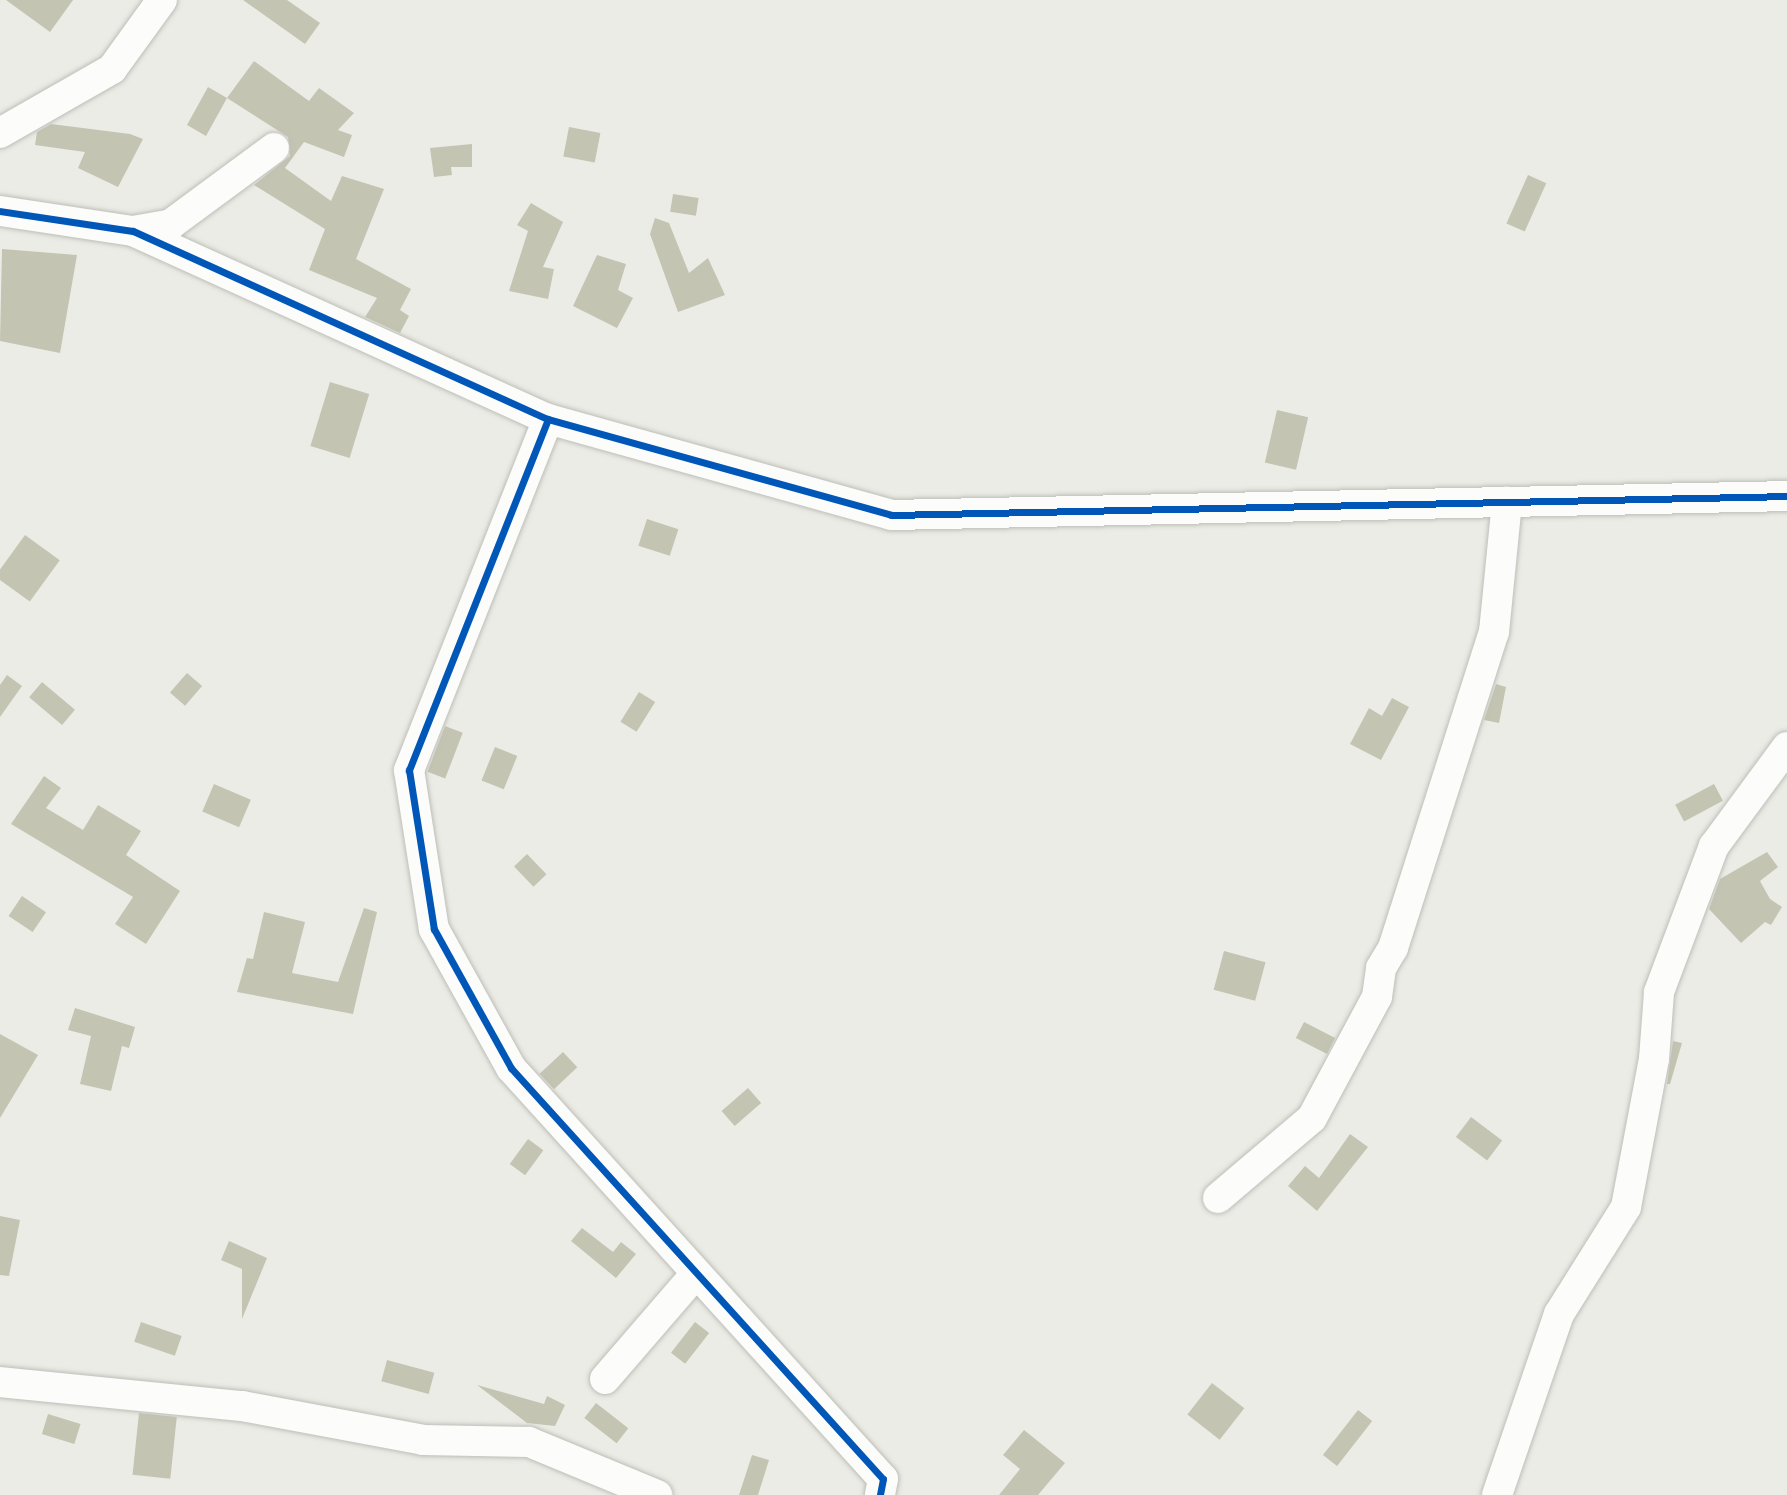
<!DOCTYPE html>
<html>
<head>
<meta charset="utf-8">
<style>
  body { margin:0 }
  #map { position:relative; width:1787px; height:1495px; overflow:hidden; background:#ecece6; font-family:"Crimson Pro",serif }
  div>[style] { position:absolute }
  .building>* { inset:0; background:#c4c4b2; transform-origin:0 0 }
  .roads { filter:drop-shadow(0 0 2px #bebeb9) drop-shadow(0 0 2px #bebeb9) }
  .minor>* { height:30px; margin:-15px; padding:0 15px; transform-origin:15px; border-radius:15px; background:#fcfcfb }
  .cycleway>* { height:7px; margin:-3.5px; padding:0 3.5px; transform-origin:3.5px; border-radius:3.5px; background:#0057b8 }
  span { translate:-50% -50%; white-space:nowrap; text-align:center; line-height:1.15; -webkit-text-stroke:6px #fff; paint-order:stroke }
</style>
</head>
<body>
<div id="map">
  <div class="building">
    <div style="clip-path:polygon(6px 0,73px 0,50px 32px)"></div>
    <div style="clip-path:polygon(243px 0,287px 0,320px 23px,305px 44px)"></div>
    <div style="clip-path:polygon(254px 61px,309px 101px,319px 88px,354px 113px,338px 130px,352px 135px,344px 157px,304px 142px,285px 168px,331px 201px,342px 176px,384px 189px,356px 259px,411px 289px,400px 310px,409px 316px,400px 333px,365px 317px,377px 298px,309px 270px,325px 229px,254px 185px,290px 156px,288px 137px,227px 98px,206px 136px,187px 125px,208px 87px,227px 98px)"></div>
    <div style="clip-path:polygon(51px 124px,130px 134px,143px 139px,118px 187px,78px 168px,85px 152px,35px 145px,37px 132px)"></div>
    <div style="left:569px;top:127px;width:32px;height:30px;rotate:11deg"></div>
    <div style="clip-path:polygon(472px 144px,472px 167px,451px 167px,452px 175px,434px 177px,430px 148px)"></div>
    <div style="left:1528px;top:175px;width:20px;height:53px;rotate:24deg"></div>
    <div style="left:673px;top:194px;width:26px;height:18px;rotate:9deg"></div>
    <div style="clip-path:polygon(531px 203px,563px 222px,543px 267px,554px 269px,548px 299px,509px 291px,528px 231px,517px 225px)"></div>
    <div style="clip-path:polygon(655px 218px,669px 223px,689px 273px,708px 258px,725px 295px,678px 312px,650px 234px)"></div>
    <div style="clip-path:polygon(2px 249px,77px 255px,60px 353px,0 341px)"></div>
    <div style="clip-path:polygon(597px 255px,626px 264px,618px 290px,633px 298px,617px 328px,573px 306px)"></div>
    <div style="left:330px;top:382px;width:41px;height:67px;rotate:17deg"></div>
    <div style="left:1277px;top:410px;width:32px;height:54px;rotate:13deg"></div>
    <div style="left:647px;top:519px;width:33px;height:28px;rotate:18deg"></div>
    <div style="left:25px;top:535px;width:43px;height:51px;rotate:36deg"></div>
    <div style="left:187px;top:673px;width:20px;height:26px;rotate:41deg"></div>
    <div style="clip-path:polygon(7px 675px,22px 686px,0 717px,0 685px)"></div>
    <div style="left:42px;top:682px;width:43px;height:20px;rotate:40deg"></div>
    <div style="clip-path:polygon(1496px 684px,1506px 687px,1499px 723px,1484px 720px)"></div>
    <div style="left:639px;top:692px;width:19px;height:35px;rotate:32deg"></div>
    <div style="clip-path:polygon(1392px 698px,1409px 707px,1381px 760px,1350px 744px,1369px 708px,1382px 716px)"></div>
    <div style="left:445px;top:726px;width:19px;height:49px;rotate:21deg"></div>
    <div style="left:495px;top:747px;width:24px;height:36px;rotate:22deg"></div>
    <div style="clip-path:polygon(44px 776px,61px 788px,46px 808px,83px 830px,98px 805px,141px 831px,126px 855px,180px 891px,146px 944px,115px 924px,133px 897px,11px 824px)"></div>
    <div style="left:214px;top:784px;width:40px;height:30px;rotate:23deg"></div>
    <div style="left:1714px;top:784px;width:19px;height:44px;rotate:62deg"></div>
    <div style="clip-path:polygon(1767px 852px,1778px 867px,1760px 881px,1770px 899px,1782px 907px,1771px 925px,1765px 922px,1741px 943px,1709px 909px,1720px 879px)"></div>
    <div style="left:527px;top:854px;width:28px;height:18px;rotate:46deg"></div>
    <div style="left:22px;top:896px;width:29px;height:24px;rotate:34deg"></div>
    <div style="clip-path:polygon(364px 908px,377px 912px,353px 1014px,237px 992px,247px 958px,253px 959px,264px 912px,305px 922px,292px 973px,338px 982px)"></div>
    <div style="left:1224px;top:951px;width:43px;height:40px;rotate:15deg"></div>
    <div style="clip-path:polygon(75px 1008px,135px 1027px,129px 1048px,122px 1046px,111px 1091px,80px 1084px,91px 1036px,68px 1030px)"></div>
    <div style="left:1304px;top:1022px;width:35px;height:18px;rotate:27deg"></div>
    <div style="clip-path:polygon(0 1034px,38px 1055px,0 1118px)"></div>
    <div style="clip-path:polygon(1673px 1041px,1682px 1043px,1670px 1084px,1667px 1084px)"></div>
    <div style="left:563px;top:1052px;width:21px;height:32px;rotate:47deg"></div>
    <div style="left:748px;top:1088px;width:20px;height:35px;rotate:49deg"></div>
    <div style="left:1471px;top:1117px;width:39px;height:25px;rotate:37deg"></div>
    <div style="clip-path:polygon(1350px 1134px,1368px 1147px,1317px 1211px,1288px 1186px,1305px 1166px,1319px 1178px)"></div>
    <div style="left:528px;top:1139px;width:19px;height:31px;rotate:36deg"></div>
    <div style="clip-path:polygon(0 1216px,20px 1220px,9px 1276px,0 1275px)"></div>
    <div style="clip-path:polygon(582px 1228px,613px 1252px,621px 1242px,636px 1254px,616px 1278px,571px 1241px)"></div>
    <div style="clip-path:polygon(229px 1241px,267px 1258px,242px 1319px,242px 1269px,221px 1260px)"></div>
    <div style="left:141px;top:1322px;width:43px;height:21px;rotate:19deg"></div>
    <div style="left:695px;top:1322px;width:18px;height:39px;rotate:38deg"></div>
    <div style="left:387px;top:1360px;width:49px;height:22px;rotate:15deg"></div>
    <div style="left:1212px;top:1383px;width:41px;height:40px;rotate:38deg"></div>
    <div style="clip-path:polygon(477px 1385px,544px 1404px,547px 1396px,565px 1405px,555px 1426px,527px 1423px)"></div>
    <div style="left:596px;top:1403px;width:41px;height:19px;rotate:38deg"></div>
    <div style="left:1358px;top:1410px;width:18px;height:57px;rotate:38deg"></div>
    <div style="left:139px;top:1413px;width:38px;height:62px;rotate:6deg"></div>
    <div style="left:48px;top:1414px;width:34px;height:21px;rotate:17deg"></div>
    <div style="clip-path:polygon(1024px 1430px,1065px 1463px,1038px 1495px,999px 1495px,1020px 1469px,1003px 1455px)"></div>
    <div style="clip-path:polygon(752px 1455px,769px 1460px,758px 1495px,739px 1495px)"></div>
  </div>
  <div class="roads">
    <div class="minor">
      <div style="left:0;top:133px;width:129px;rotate:-29.7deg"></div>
      <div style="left:112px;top:69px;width:85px;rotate:-54.1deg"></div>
      <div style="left:0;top:211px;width:134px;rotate:8.6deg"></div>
      <div style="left:133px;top:231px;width:456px;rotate:24.4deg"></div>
      <div style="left:548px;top:419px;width:356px;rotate:15.6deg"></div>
      <div style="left:891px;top:515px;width:896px;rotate:-1.21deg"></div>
      <div style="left:133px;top:231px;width:39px;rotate:-10deg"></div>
      <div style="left:171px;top:224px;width:128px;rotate:-36.4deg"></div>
      <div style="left:548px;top:419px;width:378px;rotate:111.6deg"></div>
      <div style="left:409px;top:770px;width:161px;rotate:81.1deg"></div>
      <div style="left:434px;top:929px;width:159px;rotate:61deg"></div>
      <div style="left:511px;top:1068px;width:554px;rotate:47.85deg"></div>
      <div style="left:883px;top:1479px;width:16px;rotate:101deg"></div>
      <div style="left:1218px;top:1198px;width:123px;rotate:-40.4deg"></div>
      <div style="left:1312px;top:1118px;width:137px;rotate:-61.8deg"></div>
      <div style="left:1377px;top:997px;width:29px;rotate:-82deg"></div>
      <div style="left:1381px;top:968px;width:23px;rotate:-59deg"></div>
      <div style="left:1393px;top:948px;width:332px;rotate:-72.3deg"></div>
      <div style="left:1494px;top:632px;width:131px;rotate:-84.3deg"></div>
      <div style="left:605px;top:1379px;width:136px;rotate:-49.2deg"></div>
      <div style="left:0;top:1382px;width:243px;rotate:5.7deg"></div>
      <div style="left:242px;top:1406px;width:184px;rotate:10.6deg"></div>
      <div style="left:423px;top:1440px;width:106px;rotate:1.1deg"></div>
      <div style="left:529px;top:1442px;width:139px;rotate:22.5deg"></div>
      <div style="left:1497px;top:1495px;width:191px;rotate:-71.1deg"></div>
      <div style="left:1559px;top:1314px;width:126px;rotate:-57.9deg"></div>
      <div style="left:1626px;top:1207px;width:151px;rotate:-79.3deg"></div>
      <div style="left:1654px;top:1059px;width:67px;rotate:-85.7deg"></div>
      <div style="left:1659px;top:992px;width:156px;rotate:-69.4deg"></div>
      <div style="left:1714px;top:846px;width:123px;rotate:-53.6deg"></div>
    </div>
  </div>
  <div class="cycleway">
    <div style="left:0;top:211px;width:134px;rotate:8.6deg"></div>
    <div style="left:133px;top:231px;width:456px;rotate:24.4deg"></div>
    <div style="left:548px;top:419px;width:356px;rotate:15.6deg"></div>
    <div style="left:891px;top:515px;width:896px;rotate:-1.21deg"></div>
    <div style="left:548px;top:419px;width:378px;rotate:111.6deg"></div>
    <div style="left:409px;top:770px;width:161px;rotate:81.1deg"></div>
    <div style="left:434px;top:929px;width:159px;rotate:61deg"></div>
    <div style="left:511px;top:1068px;width:554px;rotate:47.85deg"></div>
    <div style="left:883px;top:1479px;width:16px;rotate:101deg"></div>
  </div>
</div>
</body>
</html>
